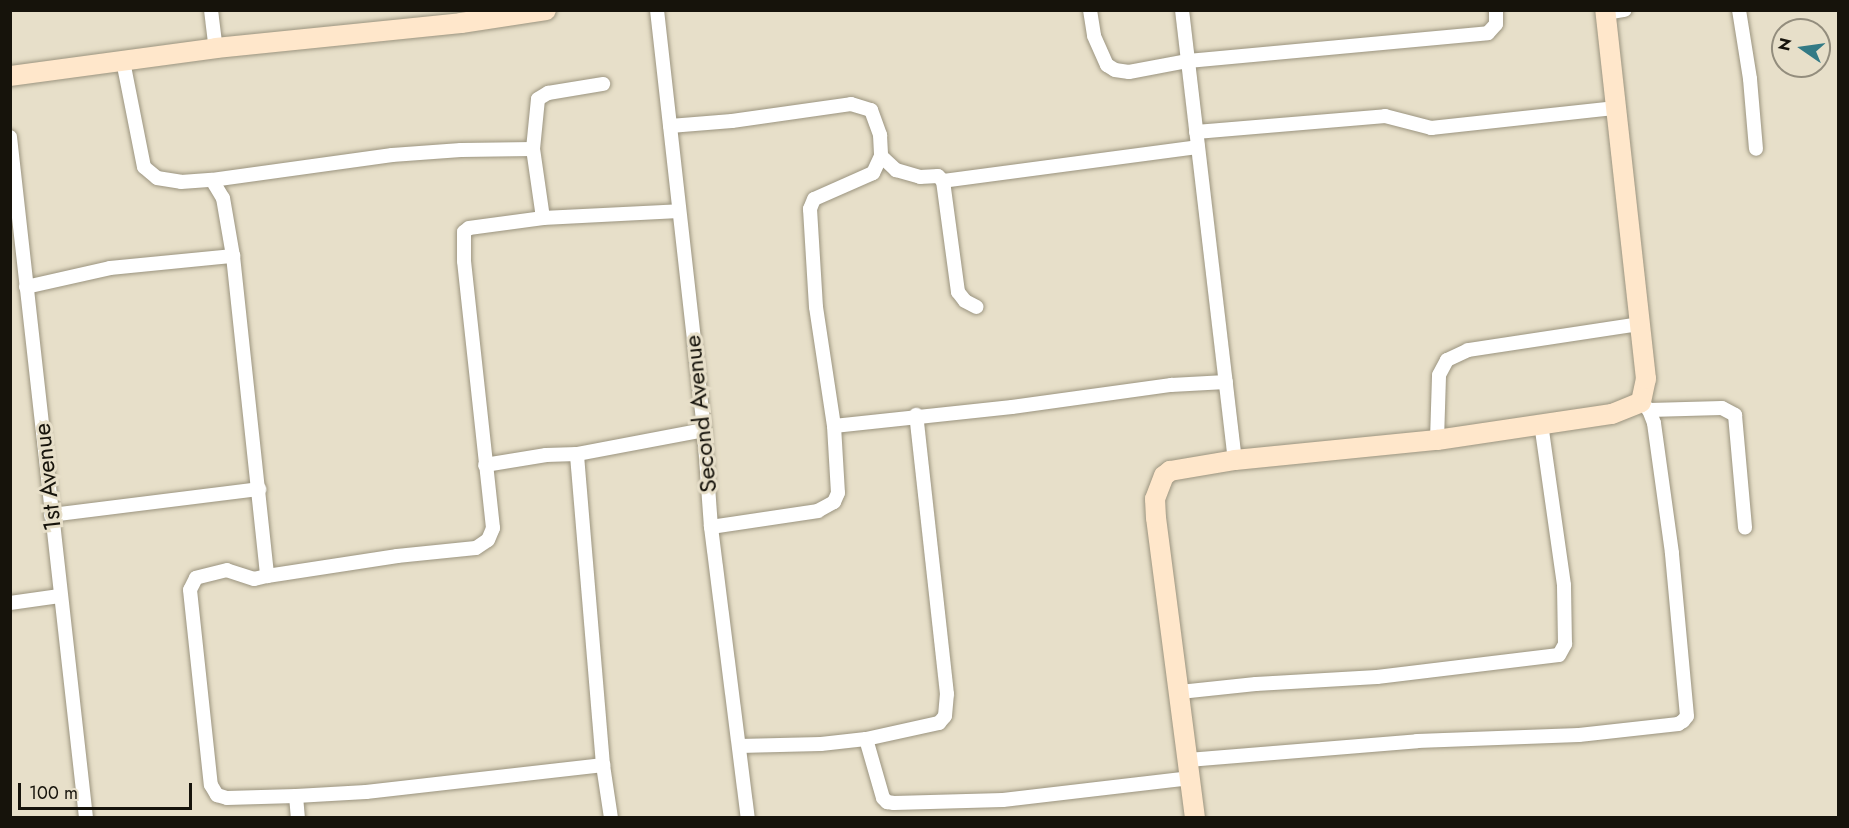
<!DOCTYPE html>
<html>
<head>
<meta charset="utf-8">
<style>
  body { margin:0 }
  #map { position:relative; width:1849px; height:828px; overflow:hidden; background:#e7dfc9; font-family:Jost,sans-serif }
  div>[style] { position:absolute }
  .roads { filter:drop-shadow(0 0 2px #9b947f) drop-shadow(0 0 2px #9b947f) }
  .street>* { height:14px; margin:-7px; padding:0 7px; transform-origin:7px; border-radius:7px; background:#fff }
  .secondary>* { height:20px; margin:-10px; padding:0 10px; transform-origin:10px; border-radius:10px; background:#ffe7cb }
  span { translate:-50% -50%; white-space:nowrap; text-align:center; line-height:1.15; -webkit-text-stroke:6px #e7dfc9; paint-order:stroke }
  .street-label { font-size:24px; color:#16130b }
  .frame { position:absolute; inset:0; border:12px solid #16130b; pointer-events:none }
  .north { position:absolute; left:1771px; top:18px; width:60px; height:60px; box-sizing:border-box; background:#e7dfc9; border:2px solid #938d7d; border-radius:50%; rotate:283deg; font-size:16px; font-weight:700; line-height:24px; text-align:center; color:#16130b }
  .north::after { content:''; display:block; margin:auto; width:21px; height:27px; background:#337a85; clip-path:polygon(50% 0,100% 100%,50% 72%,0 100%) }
  .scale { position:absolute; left:18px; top:783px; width:174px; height:27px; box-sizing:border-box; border:3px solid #16130b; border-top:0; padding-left:8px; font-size:18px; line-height:21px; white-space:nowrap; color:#16130b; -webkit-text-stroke:4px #e7dfc9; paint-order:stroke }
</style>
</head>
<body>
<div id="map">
  <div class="roads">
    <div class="street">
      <div style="left:211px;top:10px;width:38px;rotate:83deg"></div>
      <div style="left:657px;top:10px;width:423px;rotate:83.6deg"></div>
      <div style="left:704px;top:430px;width:97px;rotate:85.9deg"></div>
      <div style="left:711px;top:527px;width:293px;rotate:82.8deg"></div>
      <div style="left:1090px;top:10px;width:26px;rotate:81deg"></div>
      <div style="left:1094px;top:36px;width:32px;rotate:66deg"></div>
      <div style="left:1107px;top:65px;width:9px;rotate:32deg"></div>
      <div style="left:1115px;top:70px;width:14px;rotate:8deg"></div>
      <div style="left:1129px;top:72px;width:60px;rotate:-10.6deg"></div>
      <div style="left:1188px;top:61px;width:301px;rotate:-5.3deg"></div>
      <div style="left:1488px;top:33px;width:12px;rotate:-48deg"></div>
      <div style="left:1496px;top:24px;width:14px;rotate:-90deg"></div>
      <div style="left:1182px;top:10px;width:453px;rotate:83.3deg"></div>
      <div style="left:1739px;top:10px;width:70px;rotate:80.9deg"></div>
      <div style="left:1750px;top:79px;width:70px;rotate:85.1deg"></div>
      <div style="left:1605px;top:13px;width:20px;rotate:-9deg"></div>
      <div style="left:123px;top:61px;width:108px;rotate:78.8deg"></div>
      <div style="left:144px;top:167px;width:17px;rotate:40deg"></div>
      <div style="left:157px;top:178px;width:24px;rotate:9deg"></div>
      <div style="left:181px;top:182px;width:31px;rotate:-4deg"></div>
      <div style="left:212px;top:180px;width:21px;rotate:59deg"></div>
      <div style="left:223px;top:198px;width:59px;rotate:80.2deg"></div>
      <div style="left:233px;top:256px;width:322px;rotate:83.9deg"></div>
      <div style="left:267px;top:576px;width:13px;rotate:167deg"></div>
      <div style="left:254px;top:579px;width:28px;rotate:-162deg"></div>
      <div style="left:227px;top:570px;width:32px;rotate:166deg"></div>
      <div style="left:196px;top:578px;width:13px;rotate:117deg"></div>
      <div style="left:190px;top:590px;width:196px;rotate:83.9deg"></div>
      <div style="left:211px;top:785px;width:12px;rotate:59deg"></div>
      <div style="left:217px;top:795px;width:10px;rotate:17deg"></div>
      <div style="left:227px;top:798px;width:69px;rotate:-1.7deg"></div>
      <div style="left:296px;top:796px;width:22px;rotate:85deg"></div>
      <div style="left:670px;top:126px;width:62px;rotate:-4.6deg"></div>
      <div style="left:732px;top:121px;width:120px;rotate:-8.1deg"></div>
      <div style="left:851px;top:104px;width:21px;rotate:17deg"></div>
      <div style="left:871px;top:110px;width:27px;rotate:70deg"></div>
      <div style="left:880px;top:135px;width:21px;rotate:87deg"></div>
      <div style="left:881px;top:156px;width:19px;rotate:115deg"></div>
      <div style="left:873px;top:173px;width:64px;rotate:156.2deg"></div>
      <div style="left:814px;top:199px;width:11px;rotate:112deg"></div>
      <div style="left:810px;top:209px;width:98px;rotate:86.5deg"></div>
      <div style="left:816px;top:307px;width:120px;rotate:81.4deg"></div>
      <div style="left:834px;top:426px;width:67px;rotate:86.6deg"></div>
      <div style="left:838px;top:493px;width:10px;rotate:114deg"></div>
      <div style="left:834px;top:502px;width:18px;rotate:151deg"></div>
      <div style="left:818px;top:511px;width:108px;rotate:171.5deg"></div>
      <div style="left:1196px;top:132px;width:190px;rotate:-4.8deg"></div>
      <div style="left:1385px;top:116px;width:48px;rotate:14.6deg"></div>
      <div style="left:1431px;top:128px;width:186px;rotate:-6.2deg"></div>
      <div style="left:10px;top:137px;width:685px;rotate:83.63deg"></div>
      <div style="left:881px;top:156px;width:21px;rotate:43deg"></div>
      <div style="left:896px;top:170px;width:25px;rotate:16deg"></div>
      <div style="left:920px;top:177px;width:18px;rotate:-3deg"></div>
      <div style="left:938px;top:176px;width:7px;rotate:45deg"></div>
      <div style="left:943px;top:181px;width:112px;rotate:82.3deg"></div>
      <div style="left:958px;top:292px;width:11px;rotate:52deg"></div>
      <div style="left:965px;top:301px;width:13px;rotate:27deg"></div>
      <div style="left:212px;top:180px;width:182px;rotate:-7.9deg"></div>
      <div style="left:392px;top:155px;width:69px;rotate:-4.1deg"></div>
      <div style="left:461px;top:150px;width:72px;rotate:-0.8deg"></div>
      <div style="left:943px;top:181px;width:257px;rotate:-7.6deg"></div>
      <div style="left:543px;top:218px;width:70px;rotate:-98.2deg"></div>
      <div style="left:533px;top:149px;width:50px;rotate:-84.3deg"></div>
      <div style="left:538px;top:99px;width:12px;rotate:-31deg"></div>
      <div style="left:548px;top:93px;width:56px;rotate:-9.3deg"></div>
      <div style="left:26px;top:287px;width:86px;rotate:-12.7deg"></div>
      <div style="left:110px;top:268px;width:124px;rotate:-5.6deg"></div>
      <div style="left:1649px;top:410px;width:73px;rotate:-1.6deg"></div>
      <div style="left:1722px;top:408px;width:15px;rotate:28deg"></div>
      <div style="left:1735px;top:415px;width:113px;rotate:84.9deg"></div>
      <div style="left:834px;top:426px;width:179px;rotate:-6.1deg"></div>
      <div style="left:1012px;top:407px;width:161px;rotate:-7.9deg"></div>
      <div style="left:1171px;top:385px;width:55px;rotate:-3.1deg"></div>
      <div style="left:1437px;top:440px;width:65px;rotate:-88.2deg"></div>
      <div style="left:1439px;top:375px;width:17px;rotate:-62deg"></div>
      <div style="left:1447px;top:360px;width:23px;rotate:-25deg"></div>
      <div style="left:1468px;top:350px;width:174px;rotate:-8.6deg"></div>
      <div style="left:485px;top:465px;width:62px;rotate:-9.3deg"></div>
      <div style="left:546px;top:455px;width:31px;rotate:-2deg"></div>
      <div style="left:51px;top:515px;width:210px;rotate:-7.1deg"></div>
      <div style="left:267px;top:576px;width:132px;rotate:-8.7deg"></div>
      <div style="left:397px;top:556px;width:79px;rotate:-5.8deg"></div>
      <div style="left:476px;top:548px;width:14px;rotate:-34deg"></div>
      <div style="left:488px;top:540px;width:13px;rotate:-67deg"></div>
      <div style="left:493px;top:528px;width:269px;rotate:-96.2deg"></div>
      <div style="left:464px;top:261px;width:29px;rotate:-90deg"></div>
      <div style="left:464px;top:232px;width:6px;rotate:-39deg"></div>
      <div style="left:469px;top:228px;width:75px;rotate:-7.7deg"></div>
      <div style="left:543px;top:218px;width:136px;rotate:-2.9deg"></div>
      <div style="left:10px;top:603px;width:50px;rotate:-8deg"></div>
      <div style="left:1180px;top:692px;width:76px;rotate:-6deg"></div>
      <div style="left:1256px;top:684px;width:121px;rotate:-3.3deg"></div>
      <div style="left:1377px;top:677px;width:183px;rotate:-6.9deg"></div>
      <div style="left:1559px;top:655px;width:13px;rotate:-61deg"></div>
      <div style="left:1565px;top:644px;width:59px;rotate:-91deg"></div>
      <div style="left:1564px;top:585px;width:163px;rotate:-98.1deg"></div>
      <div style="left:866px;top:739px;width:61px;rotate:73.9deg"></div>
      <div style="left:883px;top:798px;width:6px;rotate:45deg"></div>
      <div style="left:887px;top:802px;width:7px;rotate:8deg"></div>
      <div style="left:894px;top:803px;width:109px;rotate:-1.6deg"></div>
      <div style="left:1003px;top:800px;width:189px;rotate:-6.7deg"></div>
      <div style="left:739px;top:746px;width:82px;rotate:-1.4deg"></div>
      <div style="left:821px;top:744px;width:45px;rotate:-6.3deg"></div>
      <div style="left:866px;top:739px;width:75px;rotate:-12.4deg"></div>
      <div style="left:939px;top:723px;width:9px;rotate:-49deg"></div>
      <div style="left:945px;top:716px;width:22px;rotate:-85deg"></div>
      <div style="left:947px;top:694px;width:281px;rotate:-96.3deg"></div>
      <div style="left:1188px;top:760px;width:230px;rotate:-4.7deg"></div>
      <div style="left:1417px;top:741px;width:162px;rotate:-2.1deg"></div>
      <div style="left:1579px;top:735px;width:100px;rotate:-6.3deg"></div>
      <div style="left:1678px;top:724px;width:6px;rotate:-31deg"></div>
      <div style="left:1683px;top:721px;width:6px;rotate:-51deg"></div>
      <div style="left:1687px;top:716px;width:164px;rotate:-95.3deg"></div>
      <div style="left:1672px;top:553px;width:131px;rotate:-97.9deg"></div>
      <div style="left:1654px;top:423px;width:14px;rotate:-111deg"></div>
      <div style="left:1649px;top:410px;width:11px;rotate:-135deg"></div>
      <div style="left:296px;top:796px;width:70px;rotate:-3.3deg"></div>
      <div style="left:366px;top:792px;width:239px;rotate:-6.5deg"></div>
      <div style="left:611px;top:818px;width:54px;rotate:-98.6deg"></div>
      <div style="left:603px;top:765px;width:312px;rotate:-94.8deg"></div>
      <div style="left:577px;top:454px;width:129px;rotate:-10.7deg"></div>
    </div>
    <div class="secondary">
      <div style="left:10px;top:76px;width:208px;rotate:-7.7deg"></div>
      <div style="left:216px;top:48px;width:246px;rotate:-5.8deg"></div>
      <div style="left:461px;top:23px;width:86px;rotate:-8.7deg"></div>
      <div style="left:1195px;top:818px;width:303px;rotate:-97.4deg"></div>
      <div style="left:1156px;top:518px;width:19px;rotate:-93deg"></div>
      <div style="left:1155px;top:499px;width:25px;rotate:-69deg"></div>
      <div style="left:1164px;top:476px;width:8px;rotate:-40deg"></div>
      <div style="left:1170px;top:471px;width:66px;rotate:-9.6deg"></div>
      <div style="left:1235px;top:460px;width:203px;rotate:-5.7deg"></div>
      <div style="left:1437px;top:440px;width:177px;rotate:-8.5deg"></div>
      <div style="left:1612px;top:414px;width:31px;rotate:-22deg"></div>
      <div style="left:1641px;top:402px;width:24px;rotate:-78deg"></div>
      <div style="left:1646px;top:379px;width:371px;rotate:-96.3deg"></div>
    </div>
  </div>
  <div class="street-label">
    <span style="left:700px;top:414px;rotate:-96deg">Second Avenue</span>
    <span style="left:47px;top:477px;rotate:-96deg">1st Avenue</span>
  </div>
  <div class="frame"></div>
  <div class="north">N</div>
  <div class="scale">100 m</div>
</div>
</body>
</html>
